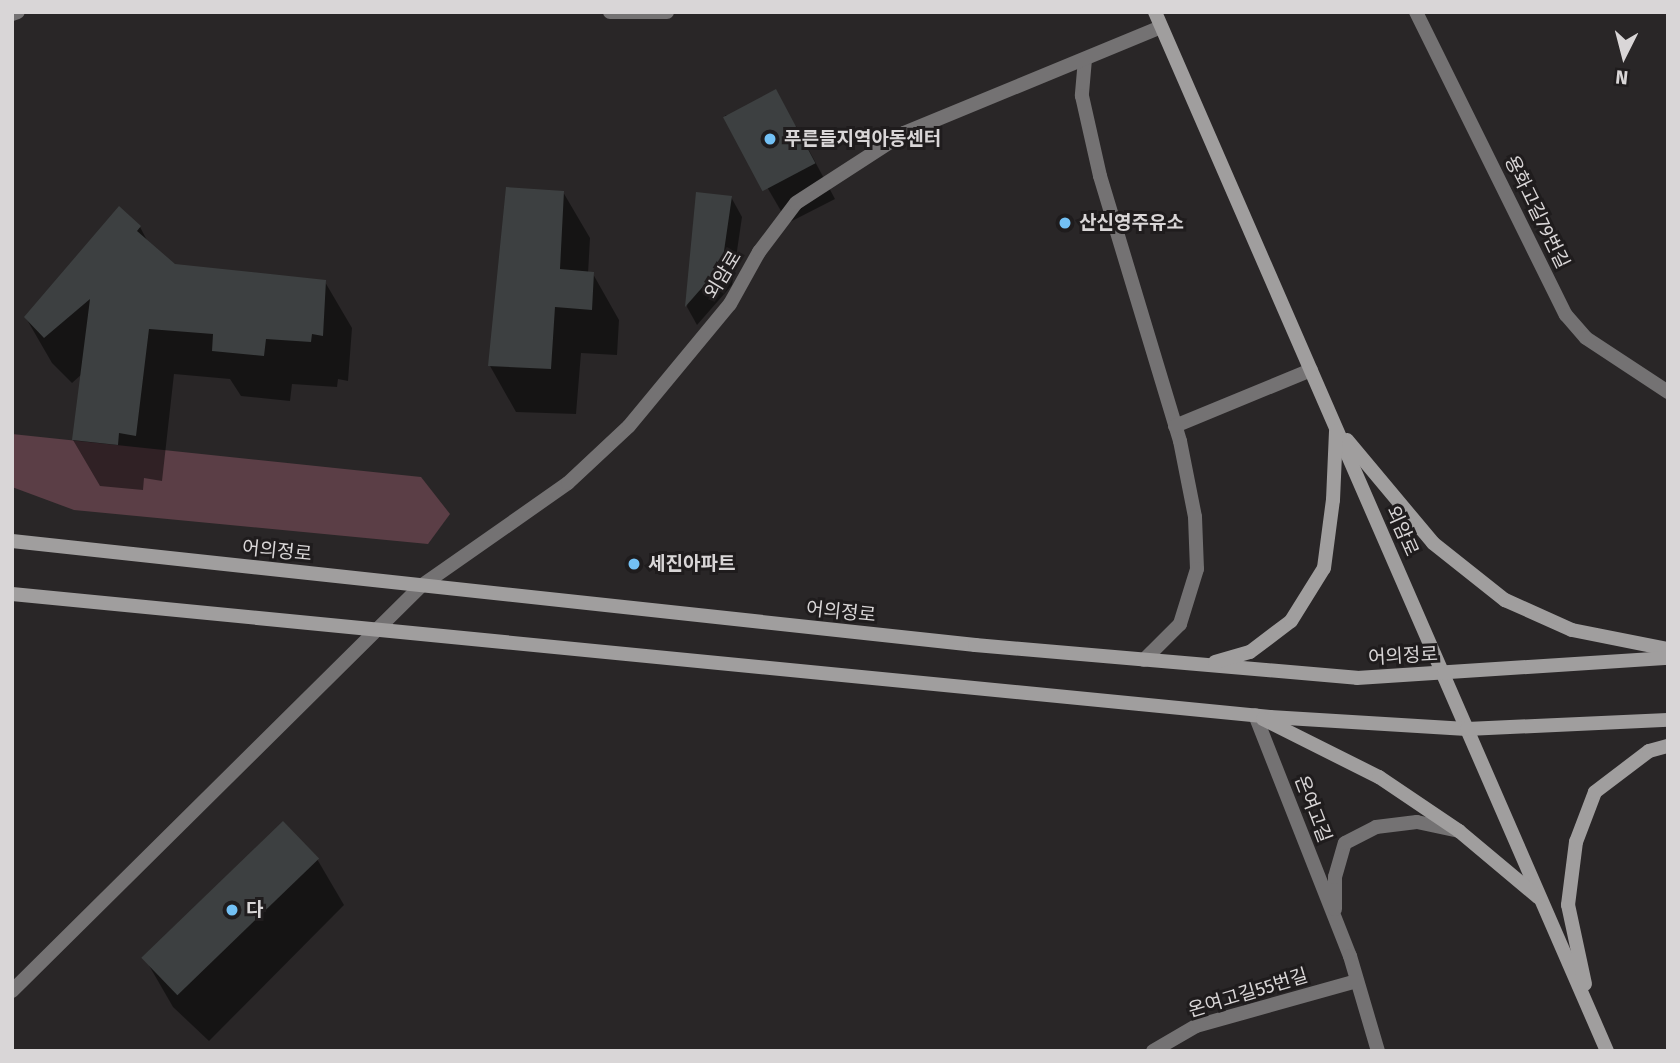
<!DOCTYPE html>
<html>
<head>
<meta charset="utf-8">
<style>
  body { margin:0 }
  #map { position:relative; width:1680px; height:1063px; overflow:hidden; background:#292627; font-family:"Fira Sans","Noto Sans KR",sans-serif }
  div>[style] { position:absolute }
  .green>* { inset:0; background:#5b3e46 }
  .shadow>* { inset:0; background:#0007 }
  .building>* { inset:0; background:#3d4041; transform-origin:0 0 }
  .service>* { height:14px; margin:-7px; padding:0 7px; transform-origin:7px; border-radius:7px; background:#747273 }
  .minor>* { height:14px; margin:-7px; padding:0 7px; transform-origin:7px; border-radius:7px; background:#747273 }
  .secondary>* { height:14px; margin:-7px; padding:0 7px; transform-origin:7px; border-radius:7px; background:#a09e9e }
  .dots>* { width:19px; height:19px; translate:-50% -50%; box-sizing:border-box; border:4px solid #1f1c1d; border-radius:50% }
  span { translate:-50% -50%; white-space:nowrap; text-align:center; line-height:1.15; -webkit-text-stroke:6px #1f1c1d; paint-order:stroke }
  .poi-label { font-size:19px; color:#d9d6d7; font-weight:700 }
  .left { translate:0 -50%; text-align:left }
  .street-label { font-size:19px; color:#d9d6d7 }
  .frame { position:absolute; inset:0; border:14px solid #d9d6d7; pointer-events:none }
  .north { position:absolute; left:1589px; top:21px; width:70px; height:70px; -webkit-text-stroke:5px #1f1c1d; paint-order:stroke; rotate:186deg; font-size:19px; font-weight:700; line-height:28px; text-align:center; color:#d9d6d7 }
  .north::after { content:''; display:block; margin:auto; width:24px; height:32px; background:#d9d6d7; clip-path:polygon(50% 0,100% 100%,50% 72%,0 100%) }
</style>
</head>
<body>
<div id="map">
  <div class="green">
    <div style="clip-path:polygon(12px 434px,421px 477px,450px 514px,428px 544px,74px 510px,12px 487px)"></div>
  </div>
  <div class="shadow">
    <div style="clip-path:polygon(725px 115px,796px 126px,835px 199px,788px 223px)"></div>
    <div style="clip-path:polygon(563px 192px,590px 238px,588px 274px,593px 274px,619px 320px,617px 355px,581px 353px,576px 414px,516px 412px,490px 366px)"></div>
    <div style="clip-path:polygon(698px 194px,731px 197px,742px 217px,732px 285px,697px 325px,687px 307px)"></div>
    <div style="clip-path:polygon(140px 227px,149px 244px,174px 265px,325px 282px,352px 328px,348px 381px,338px 379px,337px 387px,292px 384px,290px 401px,241px 396px,230px 379px,174px 374px,162px 481px,144px 478px,143px 490px,100px 486px,73px 440px,82px 374px,72px 383px,52px 363px,26px 318px)"></div>
    <div style="clip-path:polygon(317px 859px,344px 905px,209px 1041px,173px 1007px,147px 962px)"></div>
  </div>
  <div class="building">
    <div style="left:776px;top:89px;width:84px;height:60px;rotate:62deg"></div>
    <div style="clip-path:polygon(506px 187px,564px 191px,560px 269px,594px 272px,592px 310px,555px 307px,551px 369px,488px 366px)"></div>
    <div style="clip-path:polygon(696px 192px,732px 196px,722px 265px,685px 307px)"></div>
    <div style="clip-path:polygon(119px 206px,141px 226px,137px 231px,175px 264px,326px 280px,323px 336px,312px 334px,311px 342px,266px 339px,264px 356px,212px 351px,213px 334px,149px 329px,136px 436px,119px 433px,118px 445px,72px 440px,90px 299px,44px 338px,24px 317px)"></div>
    <div style="left:283px;top:821px;width:52px;height:197px;rotate:46deg"></div>
  </div>
  <div class="service">
    <div style="left:1085px;top:59px;width:37px;rotate:95deg"></div>
    <div style="left:1082px;top:96px;width:82px;rotate:77.3deg"></div>
    <div style="left:1100px;top:176px;width:277px;rotate:73.2deg"></div>
    <div style="left:1180px;top:441px;width:77px;rotate:78.8deg"></div>
    <div style="left:1195px;top:517px;width:52px;rotate:87.8deg"></div>
    <div style="left:1197px;top:569px;width:58px;rotate:107.2deg"></div>
    <div style="left:1180px;top:624px;width:51px;rotate:135deg"></div>
    <div style="left:1153px;top:1051px;width:50px;rotate:-30.2deg"></div>
    <div style="left:1196px;top:1026px;width:167px;rotate:-15.6deg"></div>
  </div>
  <div class="minor">
    <div style="left:610px;top:12px;width:57px"></div>
    <div style="left:1416px;top:12px;width:338px;rotate:63.7deg"></div>
    <div style="left:1566px;top:315px;width:30px;rotate:49deg"></div>
    <div style="left:1586px;top:338px;width:98px;rotate:33.4deg"></div>
    <div style="left:12px;top:14px;width:6px;rotate:-18deg"></div>
    <div style="left:1175px;top:426px;width:147px;rotate:-22.4deg"></div>
    <div style="left:1255px;top:715px;width:259px;rotate:68.5deg"></div>
    <div style="left:1350px;top:956px;width:99px;rotate:73.6deg"></div>
    <div style="left:1335px;top:909px;width:32px;rotate:-90deg"></div>
    <div style="left:1335px;top:877px;width:35px;rotate:-74deg"></div>
    <div style="left:1345px;top:843px;width:35px;rotate:-27deg"></div>
    <div style="left:1376px;top:827px;width:41px;rotate:-7deg"></div>
    <div style="left:1417px;top:822px;width:43px;rotate:12.1deg"></div>
    <div style="left:12px;top:991px;width:576px;rotate:-44.72deg"></div>
    <div style="left:421px;top:586px;width:179px;rotate:-35deg"></div>
    <div style="left:568px;top:483px;width:83px;rotate:-43.1deg"></div>
    <div style="left:629px;top:426px;width:158px;rotate:-50.4deg"></div>
    <div style="left:730px;top:304px;width:60px;rotate:-60.9deg"></div>
    <div style="left:759px;top:252px;width:61px;rotate:-52.9deg"></div>
    <div style="left:796px;top:203px;width:129px;rotate:-32.9deg"></div>
    <div style="left:904px;top:133px;width:278px;rotate:-22.4deg"></div>
  </div>
  <div class="secondary">
    <div style="left:1155px;top:12px;width:1133px;rotate:66.49deg"></div>
    <div style="left:1347px;top:440px;width:134px;rotate:50.1deg"></div>
    <div style="left:1433px;top:543px;width:92px;rotate:38.4deg"></div>
    <div style="left:1505px;top:600px;width:73px;rotate:24.1deg"></div>
    <div style="left:1572px;top:630px;width:98px;rotate:11.2deg"></div>
    <div style="left:12px;top:541px;width:969px;rotate:6.16deg"></div>
    <div style="left:975px;top:645px;width:383px;rotate:4.9deg"></div>
    <div style="left:1357px;top:678px;width:312px;rotate:-3.7deg"></div>
    <div style="left:12px;top:594px;width:1264px;rotate:5.58deg"></div>
    <div style="left:1270px;top:717px;width:197px;rotate:3.5deg"></div>
    <div style="left:1467px;top:729px;width:201px;rotate:-2.6deg"></div>
    <div style="left:1215px;top:662px;width:36px;rotate:-16deg"></div>
    <div style="left:1250px;top:652px;width:51px;rotate:-37.1deg"></div>
    <div style="left:1291px;top:621px;width:62px;rotate:-58.1deg"></div>
    <div style="left:1324px;top:568px;width:69px;rotate:-82.5deg"></div>
    <div style="left:1333px;top:500px;width:69px;rotate:-87.5deg"></div>
    <div style="left:1263px;top:719px;width:130px;rotate:26.6deg"></div>
    <div style="left:1379px;top:777px;width:97px;rotate:34deg"></div>
    <div style="left:1459px;top:831px;width:103px;rotate:39.9deg"></div>
    <div style="left:1585px;top:984px;width:81px;rotate:-102.1deg"></div>
    <div style="left:1568px;top:905px;width:64px;rotate:-82.8deg"></div>
    <div style="left:1576px;top:842px;width:53px;rotate:-69.2deg"></div>
    <div style="left:1595px;top:792px;width:68px;rotate:-37.2deg"></div>
    <div style="left:1649px;top:751px;width:20px;rotate:-15deg"></div>
  </div>
  <div class="dots">
    <div style="left:770px;top:139px;background:#73c1f5"></div>
    <div style="left:1065px;top:223px;background:#73c1f5"></div>
    <div style="left:634px;top:564px;background:#73c1f5"></div>
    <div style="left:232px;top:910px;background:#73c1f5"></div>
  </div>
  <div class="poi-label">
    <span class="left" style="left:784px;top:139px">푸른들지역아동센터</span>
    <span class="left" style="left:1079px;top:223px">산신영주유소</span>
    <span class="left" style="left:648px;top:564px">세진아파트</span>
    <span class="left" style="left:246px;top:910px">다</span>
  </div>
  <div class="street-label">
    <span style="left:1537px;top:212px;rotate:64deg">용화고길79번길</span>
    <span style="left:723px;top:275px;rotate:-59deg">외암로</span>
    <span style="left:1402px;top:531px;rotate:66deg">외암로</span>
    <span style="left:277px;top:551px;rotate:6deg">어의정로</span>
    <span style="left:841px;top:612px;rotate:6deg">어의정로</span>
    <span style="left:1403px;top:656px;rotate:-3deg">어의정로</span>
    <span style="left:1313px;top:809px;rotate:69deg">온여고길</span>
    <span style="left:1248px;top:993px;rotate:-17deg">온여고길55번길</span>
  </div>
  <div class="frame"></div>
  <div class="north">N</div>
</div>
</body>
</html>
